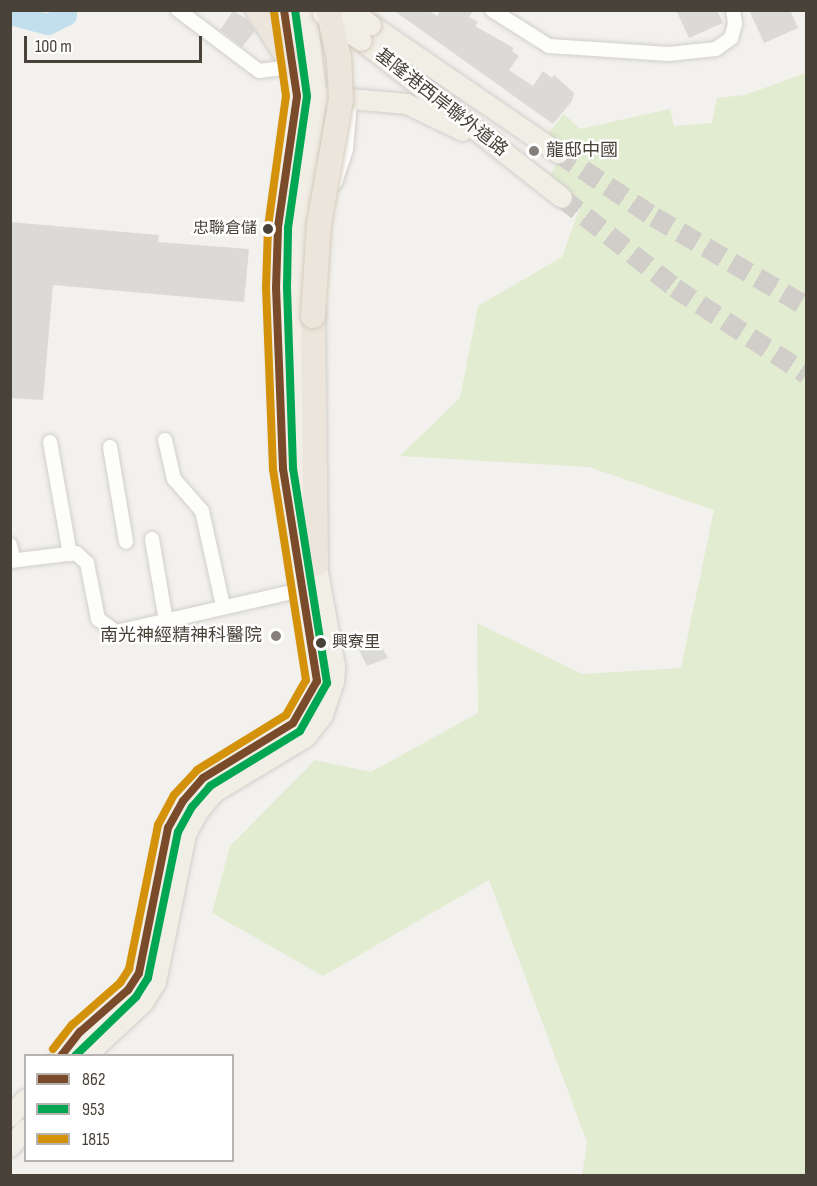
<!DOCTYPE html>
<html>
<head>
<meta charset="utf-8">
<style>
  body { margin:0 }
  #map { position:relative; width:817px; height:1186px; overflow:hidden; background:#f3f1ee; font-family:"Sofia Sans Condensed","Noto Sans TC",sans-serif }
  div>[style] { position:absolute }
  .green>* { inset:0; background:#e2ecd0 }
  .river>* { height:21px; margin:-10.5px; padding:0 10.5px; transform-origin:10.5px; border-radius:10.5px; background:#c1dfed }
  .building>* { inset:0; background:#dcdad6 }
  .primary-tunnel>* { height:20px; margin-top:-10px; transform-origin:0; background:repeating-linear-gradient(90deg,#d1ceca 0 20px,transparent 0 30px) }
  .roads { filter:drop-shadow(0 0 2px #d1cfcb) drop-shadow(0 0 2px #d1cfcb) }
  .minor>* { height:14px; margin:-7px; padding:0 7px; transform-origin:7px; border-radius:7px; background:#fdfdfc }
  .primary>* { height:20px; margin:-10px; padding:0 10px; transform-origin:10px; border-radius:10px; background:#f1eee6 }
  .motorway>* { height:24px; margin:-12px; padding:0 12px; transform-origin:12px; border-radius:12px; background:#ebe5dc }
  .bridges { filter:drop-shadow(0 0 2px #d4ccbc) drop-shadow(0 0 2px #d4ccbc) }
  .primary-bridge>* { height:20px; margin:-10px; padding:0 10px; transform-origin:10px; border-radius:10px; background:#f1eee6 }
  .motorway-bridge>* { height:24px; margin:-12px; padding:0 12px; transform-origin:12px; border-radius:12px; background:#ebe5dc }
  .bus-1>* { height:8px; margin:-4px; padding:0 4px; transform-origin:4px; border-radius:4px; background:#7a4b2a }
  .bus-2>* { height:8px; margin:-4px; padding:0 4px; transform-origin:4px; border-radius:4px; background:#00a651 }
  .bus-3>* { height:8px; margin:-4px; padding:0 4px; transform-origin:4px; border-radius:4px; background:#d4920b }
  .dots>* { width:16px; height:16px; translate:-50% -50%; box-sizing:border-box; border:3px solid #fff; border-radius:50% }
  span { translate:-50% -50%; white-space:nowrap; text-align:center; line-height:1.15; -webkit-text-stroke:4.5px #fff; paint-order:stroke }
  .bus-label { font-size:16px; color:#494239 }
  .right { translate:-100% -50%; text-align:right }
  .left { translate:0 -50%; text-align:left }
  .street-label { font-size:18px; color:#494239 }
  .poi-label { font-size:18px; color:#494239 }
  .frame { position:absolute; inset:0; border:12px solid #494239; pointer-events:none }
  .legend { position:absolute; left:24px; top:1054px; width:210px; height:108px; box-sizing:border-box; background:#fff; border:2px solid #b6b3b0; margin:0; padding:8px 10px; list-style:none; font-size:18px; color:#494239 }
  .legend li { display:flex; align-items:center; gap:12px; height:30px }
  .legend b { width:30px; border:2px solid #b6b3b0 }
  .scale { position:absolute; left:24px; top:36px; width:178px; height:27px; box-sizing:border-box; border:3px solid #494239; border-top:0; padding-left:8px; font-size:18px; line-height:21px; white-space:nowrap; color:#494239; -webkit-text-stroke:4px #fff; paint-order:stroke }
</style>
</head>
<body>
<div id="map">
  <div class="green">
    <div style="clip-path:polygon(806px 73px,806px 1175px,582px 1175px,587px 1142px,489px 880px,323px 976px,212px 913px,230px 846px,315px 760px,371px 772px,478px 713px,477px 623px,582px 674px,681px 668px,714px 510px,589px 467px,400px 456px,460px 398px,478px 306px,562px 257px,580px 207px,550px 175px,567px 146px,548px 133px,564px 114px,580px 129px,670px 109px,674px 126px,712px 123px,717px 98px,745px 95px)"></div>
  </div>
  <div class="river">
    <div style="left:10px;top:14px;width:39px;rotate:15deg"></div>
    <div style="left:48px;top:24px;width:20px;rotate:-27deg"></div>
    <div style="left:66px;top:15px;width:5px;rotate:-90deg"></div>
  </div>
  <div class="building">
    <div style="clip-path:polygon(393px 10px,428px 10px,437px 16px,441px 10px,474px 10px,469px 17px,478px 22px,475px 26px,514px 48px,512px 51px,519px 56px,509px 70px,533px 86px,543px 71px,552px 78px,554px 75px,574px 93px,572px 101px,553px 124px)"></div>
    <div style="clip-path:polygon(676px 10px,717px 10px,723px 23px,689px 38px)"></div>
    <div style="clip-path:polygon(749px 10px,790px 10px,798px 28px,764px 43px)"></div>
    <div style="clip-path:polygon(233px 11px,247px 19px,255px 31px,242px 47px,220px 30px)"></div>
    <div style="clip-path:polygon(10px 222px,159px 235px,158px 242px,249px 249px,244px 302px,53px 285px,43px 400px,10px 398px)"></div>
    <div style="clip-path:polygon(379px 642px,388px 658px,367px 666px,358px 648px)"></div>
  </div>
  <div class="primary-tunnel">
    <div style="left:558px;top:153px;width:115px;rotate:33.7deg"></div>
    <div style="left:654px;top:217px;width:176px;rotate:30.4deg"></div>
    <div style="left:562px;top:198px;width:144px;rotate:38.5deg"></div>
    <div style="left:675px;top:288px;width:157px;rotate:33.3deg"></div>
  </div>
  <div class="roads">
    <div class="minor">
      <div style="left:178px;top:10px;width:101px;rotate:37deg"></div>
      <div style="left:259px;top:71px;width:35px;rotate:-7deg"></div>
      <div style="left:492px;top:10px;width:67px;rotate:32.3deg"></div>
      <div style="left:549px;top:46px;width:120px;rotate:3.8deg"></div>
      <div style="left:669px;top:54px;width:47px;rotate:-6.1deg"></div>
      <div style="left:716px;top:49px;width:19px;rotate:-36deg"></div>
      <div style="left:731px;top:38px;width:15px;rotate:-74deg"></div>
      <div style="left:735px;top:24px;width:14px;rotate:-98deg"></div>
      <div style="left:335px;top:183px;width:36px;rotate:-72deg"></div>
      <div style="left:346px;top:149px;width:47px;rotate:-85.1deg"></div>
      <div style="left:165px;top:440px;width:40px;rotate:77deg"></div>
      <div style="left:174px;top:479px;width:43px;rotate:48.8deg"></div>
      <div style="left:202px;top:511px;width:97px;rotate:77.5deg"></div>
      <div style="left:50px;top:442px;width:114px;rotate:79.9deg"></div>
      <div style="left:110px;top:447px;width:96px;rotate:80.4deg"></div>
      <div style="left:152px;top:539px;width:83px;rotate:80.3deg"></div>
      <div style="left:10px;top:545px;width:16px;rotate:76deg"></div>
      <div style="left:10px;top:561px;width:66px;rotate:-6.9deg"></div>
      <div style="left:76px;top:553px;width:15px;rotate:42deg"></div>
      <div style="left:87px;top:563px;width:57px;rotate:78.9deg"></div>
      <div style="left:98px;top:619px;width:22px;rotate:36deg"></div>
      <div style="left:116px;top:632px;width:198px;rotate:-12.8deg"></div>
    </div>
    <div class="primary">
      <div style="left:306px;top:10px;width:88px;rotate:82.8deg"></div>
      <div style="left:317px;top:97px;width:134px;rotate:98.6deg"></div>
      <div style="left:297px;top:229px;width:59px;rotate:91.9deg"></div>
      <div style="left:295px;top:288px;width:180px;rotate:88.1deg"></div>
      <div style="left:301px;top:468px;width:37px;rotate:81deg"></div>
      <div style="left:371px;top:25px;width:227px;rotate:34.4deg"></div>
      <div style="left:362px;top:41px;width:254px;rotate:38.1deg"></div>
      <div style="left:328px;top:97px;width:79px;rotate:5.1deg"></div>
      <div style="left:407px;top:104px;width:62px;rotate:25.7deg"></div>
      <div style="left:61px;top:1056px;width:31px;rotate:-52deg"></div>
      <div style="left:80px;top:1032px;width:64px;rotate:-41.2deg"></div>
      <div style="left:128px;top:990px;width:20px;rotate:-57deg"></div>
      <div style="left:139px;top:973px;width:148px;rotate:-78.7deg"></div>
      <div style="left:168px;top:828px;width:31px;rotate:-61deg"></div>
      <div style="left:183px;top:801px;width:30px;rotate:-49deg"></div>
      <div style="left:203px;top:778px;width:105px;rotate:-31.4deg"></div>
      <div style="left:293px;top:723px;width:22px;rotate:-54deg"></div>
      <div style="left:306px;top:705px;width:26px;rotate:-65deg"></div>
      <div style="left:317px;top:681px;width:215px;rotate:-99.1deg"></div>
      <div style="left:283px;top:469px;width:181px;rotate:-92.2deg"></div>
      <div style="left:276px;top:288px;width:61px;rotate:-88.1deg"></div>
      <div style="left:278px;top:227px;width:132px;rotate:-81.7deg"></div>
      <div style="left:297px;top:96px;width:87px;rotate:-98.6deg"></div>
      <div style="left:86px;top:1056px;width:78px;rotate:-42.9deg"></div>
      <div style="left:143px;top:1003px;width:25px;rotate:-58deg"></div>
      <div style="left:156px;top:982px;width:151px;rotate:-78.5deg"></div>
      <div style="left:186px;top:834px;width:25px;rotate:-61deg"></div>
      <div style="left:198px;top:812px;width:26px;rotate:-50deg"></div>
      <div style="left:215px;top:792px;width:106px;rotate:-31.1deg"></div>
      <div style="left:306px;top:737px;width:28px;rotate:-52deg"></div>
      <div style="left:323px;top:715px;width:35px;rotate:-72deg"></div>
      <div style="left:334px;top:682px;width:16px;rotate:-86deg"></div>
      <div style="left:335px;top:666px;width:117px;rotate:-100.3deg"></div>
      <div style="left:10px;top:1117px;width:24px;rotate:-48deg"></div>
      <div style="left:10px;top:1147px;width:24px;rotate:-48deg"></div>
    </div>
    <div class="motorway">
      <div style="left:258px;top:10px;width:67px;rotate:57.7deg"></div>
      <div style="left:313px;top:316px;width:248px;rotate:89.3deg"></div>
    </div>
  </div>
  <div class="bridges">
    <div class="primary-bridge">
      <div style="left:350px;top:10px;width:26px;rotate:36deg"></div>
      <div style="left:323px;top:14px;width:47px;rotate:34.7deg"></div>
    </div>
    <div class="motorway-bridge">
      <div style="left:313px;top:316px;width:92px;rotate:-86.3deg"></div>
      <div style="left:319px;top:224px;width:127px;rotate:-80deg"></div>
      <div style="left:341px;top:99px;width:41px;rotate:-92.8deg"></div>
      <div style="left:339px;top:58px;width:49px;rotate:-102.9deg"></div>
    </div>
  </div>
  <div class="bus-1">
    <div style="left:61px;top:1056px;width:31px;rotate:-52deg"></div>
    <div style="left:80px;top:1032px;width:64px;rotate:-41.2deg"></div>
    <div style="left:128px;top:990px;width:20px;rotate:-57deg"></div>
    <div style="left:139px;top:973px;width:148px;rotate:-78.7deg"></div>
    <div style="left:168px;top:828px;width:31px;rotate:-61deg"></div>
    <div style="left:183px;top:801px;width:30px;rotate:-49deg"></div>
    <div style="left:203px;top:778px;width:105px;rotate:-31.4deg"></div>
    <div style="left:293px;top:723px;width:48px;rotate:-60.3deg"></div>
    <div style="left:317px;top:681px;width:215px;rotate:-99.1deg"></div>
    <div style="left:283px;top:469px;width:181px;rotate:-92.2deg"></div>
    <div style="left:276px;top:288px;width:61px;rotate:-88.1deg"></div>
    <div style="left:278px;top:227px;width:132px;rotate:-81.7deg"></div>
    <div style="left:297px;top:96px;width:87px;rotate:-98.6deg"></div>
  </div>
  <div class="bus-2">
    <div style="left:75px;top:1056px;width:85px;rotate:-44deg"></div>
    <div style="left:136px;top:997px;width:22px;rotate:-58deg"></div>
    <div style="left:148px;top:978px;width:149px;rotate:-78.4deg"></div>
    <div style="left:178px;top:832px;width:29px;rotate:-61deg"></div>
    <div style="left:192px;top:807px;width:28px;rotate:-49deg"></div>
    <div style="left:210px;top:786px;width:105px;rotate:-31.4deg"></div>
    <div style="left:300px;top:731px;width:55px;rotate:-60.6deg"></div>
    <div style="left:327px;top:683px;width:218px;rotate:-99deg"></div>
    <div style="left:293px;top:468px;width:180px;rotate:-91.9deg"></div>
    <div style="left:287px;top:288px;width:60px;rotate:-89deg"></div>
    <div style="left:288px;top:228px;width:133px;rotate:-81.8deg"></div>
    <div style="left:307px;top:96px;width:87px;rotate:-97.9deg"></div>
  </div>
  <div class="bus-3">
    <div style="left:53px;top:1049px;width:31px;rotate:-52deg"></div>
    <div style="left:72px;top:1025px;width:64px;rotate:-41.2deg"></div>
    <div style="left:120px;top:983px;width:17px;rotate:-57deg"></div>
    <div style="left:129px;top:969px;width:147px;rotate:-78.6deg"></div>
    <div style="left:158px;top:825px;width:34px;rotate:-62deg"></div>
    <div style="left:174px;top:795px;width:34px;rotate:-47deg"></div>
    <div style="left:197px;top:770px;width:105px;rotate:-31.7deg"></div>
    <div style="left:286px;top:715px;width:40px;rotate:-60.3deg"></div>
    <div style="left:306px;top:680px;width:214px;rotate:-98.9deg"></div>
    <div style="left:273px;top:469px;width:181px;rotate:-92.2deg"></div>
    <div style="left:266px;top:288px;width:61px;rotate:-88.1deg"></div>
    <div style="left:268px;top:227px;width:132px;rotate:-82.2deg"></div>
    <div style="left:286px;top:96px;width:85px;rotate:-98.1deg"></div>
  </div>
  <div class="dots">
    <div style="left:534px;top:151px;background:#847f78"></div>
    <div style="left:268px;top:229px;background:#494239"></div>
    <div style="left:276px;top:636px;background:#847f78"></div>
    <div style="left:321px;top:643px;background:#494239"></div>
  </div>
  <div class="bus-label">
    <span class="right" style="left:257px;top:229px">忠聯倉儲</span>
    <span class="left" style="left:332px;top:643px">興寮里</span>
  </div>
  <div class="street-label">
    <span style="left:441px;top:103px;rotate:38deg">基隆港西岸聯外道路</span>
  </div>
  <div class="poi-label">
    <span class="left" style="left:546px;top:151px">龍邸中國</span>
    <span class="right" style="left:262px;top:636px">南光神經精神科醫院</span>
  </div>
  <div class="frame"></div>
  <ul class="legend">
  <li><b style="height:8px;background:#7a4b2a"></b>862</li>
  <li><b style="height:8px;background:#00a651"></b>953</li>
  <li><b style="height:8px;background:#d4920b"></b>1815</li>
  </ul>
  <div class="scale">100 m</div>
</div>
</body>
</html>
